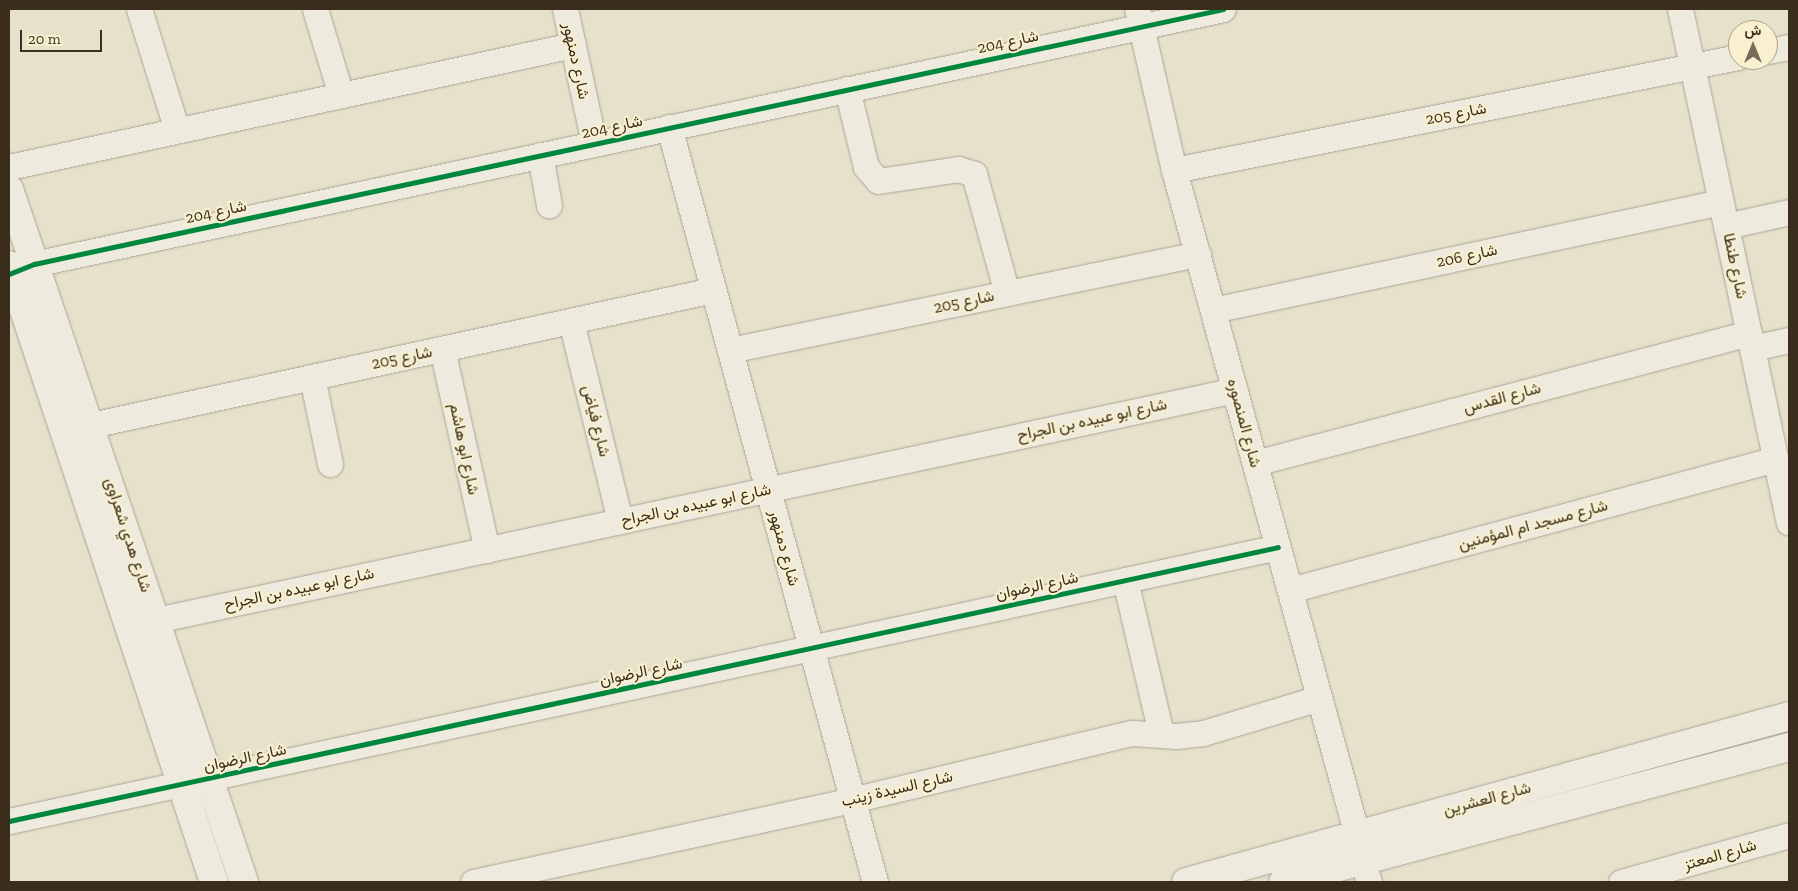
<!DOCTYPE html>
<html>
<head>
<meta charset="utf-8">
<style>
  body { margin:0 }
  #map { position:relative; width:1798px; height:891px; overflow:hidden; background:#e6e1cb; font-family:"Zilla Slab",Vazirmatn,serif }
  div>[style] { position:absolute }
  .roads { filter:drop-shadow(0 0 1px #aba495) drop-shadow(0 0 1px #aba495) }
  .street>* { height:25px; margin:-12.5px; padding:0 12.5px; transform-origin:12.5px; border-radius:12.5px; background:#eeeadd }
  .secondary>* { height:28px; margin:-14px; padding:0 14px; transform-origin:14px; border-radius:14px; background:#eeeadd }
  .cycleway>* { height:5px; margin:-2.5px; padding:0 2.5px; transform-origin:2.5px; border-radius:2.5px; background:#00873e }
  span { translate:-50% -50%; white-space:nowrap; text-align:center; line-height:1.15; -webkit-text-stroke:4px #f8f0cf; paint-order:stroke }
  .street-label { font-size:16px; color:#3a2d1c }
  .frame { position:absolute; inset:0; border:10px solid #3a2d1c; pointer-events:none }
  .north { position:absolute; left:1728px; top:20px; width:50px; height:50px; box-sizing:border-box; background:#f8f0cf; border:1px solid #aca287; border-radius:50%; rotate:0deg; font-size:14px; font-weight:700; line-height:20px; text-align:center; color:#3a2d1c }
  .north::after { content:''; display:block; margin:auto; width:18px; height:22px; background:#766c59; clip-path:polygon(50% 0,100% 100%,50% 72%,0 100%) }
  .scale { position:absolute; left:20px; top:30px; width:82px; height:22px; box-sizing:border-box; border:2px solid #3a2d1c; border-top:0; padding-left:6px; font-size:15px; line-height:18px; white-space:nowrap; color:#3a2d1c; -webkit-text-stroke:4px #f8f0cf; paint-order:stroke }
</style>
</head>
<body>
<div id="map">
  <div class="roads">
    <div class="street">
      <div style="left:139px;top:9px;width:127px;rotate:72.6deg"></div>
      <div style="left:315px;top:9px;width:90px;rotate:73.2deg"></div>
      <div style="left:565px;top:9px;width:137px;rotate:77.8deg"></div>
      <div style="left:1137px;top:9px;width:165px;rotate:77.1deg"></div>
      <div style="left:1174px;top:170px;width:690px;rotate:74.61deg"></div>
      <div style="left:1680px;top:9px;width:525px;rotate:78.03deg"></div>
      <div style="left:1768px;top:51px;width:21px;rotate:-11deg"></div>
      <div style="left:847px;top:89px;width:80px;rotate:76.3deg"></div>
      <div style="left:866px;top:167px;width:18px;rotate:49deg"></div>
      <div style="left:878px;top:181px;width:81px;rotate:-8.5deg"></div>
      <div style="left:958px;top:169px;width:17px;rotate:17deg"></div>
      <div style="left:974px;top:174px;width:123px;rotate:74.5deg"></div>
      <div style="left:669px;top:127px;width:783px;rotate:74.74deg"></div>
      <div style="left:540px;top:155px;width:51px;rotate:79.8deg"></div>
      <div style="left:9px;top:167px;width:577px;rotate:-12.21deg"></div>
      <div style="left:1174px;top:170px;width:575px;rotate:-11.33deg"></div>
      <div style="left:1726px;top:226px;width:65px;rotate:-12.5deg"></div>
      <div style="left:16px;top:271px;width:19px;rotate:-21deg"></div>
      <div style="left:34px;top:264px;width:1216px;rotate:-12.1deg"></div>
      <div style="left:1213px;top:310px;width:519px;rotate:-12deg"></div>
      <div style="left:571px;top:321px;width:206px;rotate:76.2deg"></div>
      <div style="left:1752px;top:348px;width:38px;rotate:-12deg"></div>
      <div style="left:442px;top:349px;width:206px;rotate:77.4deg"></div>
      <div style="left:730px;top:350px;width:478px;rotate:-11.6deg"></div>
      <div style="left:312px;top:377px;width:89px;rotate:78.3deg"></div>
      <div style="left:91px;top:425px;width:636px;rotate:-12.25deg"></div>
      <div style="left:1255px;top:463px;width:511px;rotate:-14.74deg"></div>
      <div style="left:1125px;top:580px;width:158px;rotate:76.8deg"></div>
      <div style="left:1290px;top:590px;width:503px;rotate:-15.09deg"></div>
      <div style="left:156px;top:620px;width:1103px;rotate:-12.03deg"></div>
      <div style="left:9px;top:821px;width:1298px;rotate:-12.18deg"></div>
      <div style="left:1362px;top:860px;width:23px;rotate:72deg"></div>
      <div style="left:473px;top:882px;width:388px;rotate:-12.2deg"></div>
      <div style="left:852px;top:800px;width:288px;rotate:-13.5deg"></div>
      <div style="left:1132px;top:733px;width:44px;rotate:3.9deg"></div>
      <div style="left:1176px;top:736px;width:27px;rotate:-6deg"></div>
      <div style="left:1203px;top:733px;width:121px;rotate:-16.8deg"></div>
      <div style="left:1621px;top:882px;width:174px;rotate:-15.6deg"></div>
    </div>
    <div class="secondary">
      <div style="left:9px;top:189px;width:732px;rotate:71.27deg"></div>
      <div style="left:9px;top:265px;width:650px;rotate:71.62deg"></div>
      <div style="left:1186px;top:882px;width:625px;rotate:-15.39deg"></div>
      <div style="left:1283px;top:882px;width:524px;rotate:-14.94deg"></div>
    </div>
  </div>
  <div class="cycleway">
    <div style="left:9px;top:274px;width:27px;rotate:-22deg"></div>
    <div style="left:34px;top:264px;width:1216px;rotate:-12.1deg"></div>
    <div style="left:9px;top:821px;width:1298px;rotate:-12.18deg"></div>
  </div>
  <div class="street-label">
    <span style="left:1008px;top:42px;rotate:-12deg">شارع 204</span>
    <span style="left:576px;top:61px;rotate:78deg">شارع دمنهور</span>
    <span style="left:1456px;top:114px;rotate:-11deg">شارع 205</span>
    <span style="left:612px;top:127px;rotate:-12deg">شارع 204</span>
    <span style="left:216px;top:212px;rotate:-12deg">شارع 204</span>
    <span style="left:1467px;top:256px;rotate:-12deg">شارع 206</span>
    <span style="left:1735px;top:266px;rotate:78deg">شارع طنطا</span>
    <span style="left:964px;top:302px;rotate:-12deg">شارع 205</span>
    <span style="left:402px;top:358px;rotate:-12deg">شارع 205</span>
    <span style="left:1502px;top:398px;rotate:-15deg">شارع القدس</span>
    <span style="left:1092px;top:420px;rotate:-12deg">شارع ابو عبيده بن الجراح</span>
    <span style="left:596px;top:421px;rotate:76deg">شارع فياض</span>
    <span style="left:1244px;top:423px;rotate:75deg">شارع المنصوره</span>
    <span style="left:464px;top:449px;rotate:78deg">شارع ابو هاشم</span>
    <span style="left:696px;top:505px;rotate:-12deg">شارع ابو عبيده بن الجراح</span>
    <span style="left:1533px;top:525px;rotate:-15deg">شارع مسجد ام المؤمنين</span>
    <span style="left:128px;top:535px;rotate:72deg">شارع هدي شعراوى</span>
    <span style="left:784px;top:548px;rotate:75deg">شارع دمنهور</span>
    <span style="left:1037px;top:586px;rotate:-12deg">شارع الرضوان</span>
    <span style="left:299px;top:589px;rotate:-12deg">شارع ابو عبيده بن الجراح</span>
    <span style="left:641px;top:672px;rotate:-12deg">شارع الرضوان</span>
    <span style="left:245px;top:758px;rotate:-12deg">شارع الرضوان</span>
    <span style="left:897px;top:789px;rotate:-13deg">شارع السيدة زينب</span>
    <span style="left:1487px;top:799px;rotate:-15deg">شارع العشرين</span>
    <span style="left:1720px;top:855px;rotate:-16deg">شارع المعتز</span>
  </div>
  <div class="frame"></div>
  <div class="north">ش</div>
  <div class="scale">20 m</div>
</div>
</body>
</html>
